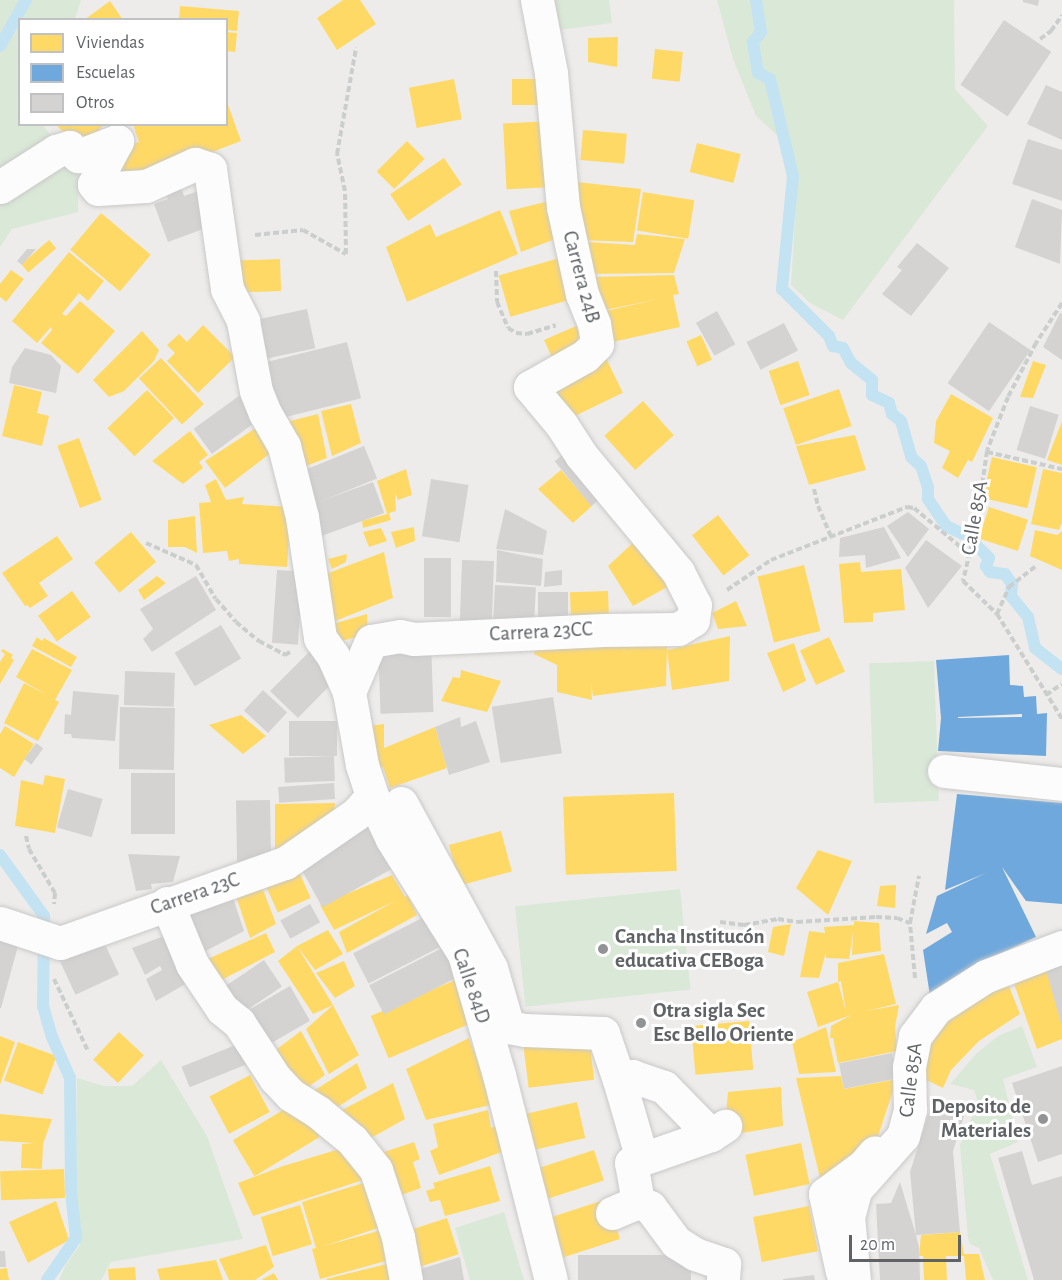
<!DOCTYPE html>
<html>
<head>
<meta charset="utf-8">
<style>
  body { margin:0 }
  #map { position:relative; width:1062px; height:1280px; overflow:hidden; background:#eeecea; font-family:"Alegreya Sans",sans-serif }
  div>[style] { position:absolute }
  .green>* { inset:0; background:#dae8d7; transform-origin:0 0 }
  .homes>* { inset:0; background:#ffd966; transform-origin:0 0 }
  .schools>* { inset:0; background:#6fa8dc }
  .stream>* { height:12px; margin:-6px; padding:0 6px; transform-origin:6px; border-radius:6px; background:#c3e3f2 }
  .building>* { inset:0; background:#d5d3d2; transform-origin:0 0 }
  .path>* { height:4px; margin-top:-2px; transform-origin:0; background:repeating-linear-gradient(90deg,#cacecc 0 6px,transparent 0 9px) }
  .roads { filter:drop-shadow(0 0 2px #c9c9c9) drop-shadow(0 0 2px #c9c9c9) }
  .pedestrian>* { height:33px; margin:-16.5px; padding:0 16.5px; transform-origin:16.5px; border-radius:16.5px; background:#fcfcfc }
  .minor>* { height:33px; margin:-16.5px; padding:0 16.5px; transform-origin:16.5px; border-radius:16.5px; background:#fcfcfc }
  .dots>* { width:16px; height:16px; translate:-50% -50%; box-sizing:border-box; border:3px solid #fff; border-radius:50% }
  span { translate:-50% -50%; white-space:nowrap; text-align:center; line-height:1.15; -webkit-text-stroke:6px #fff; paint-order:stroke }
  .street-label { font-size:21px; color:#5f6366 }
  .poi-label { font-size:21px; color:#5f6366; font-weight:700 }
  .left { translate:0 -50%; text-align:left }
  .right { translate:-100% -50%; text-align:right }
  .legend { position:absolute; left:18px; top:18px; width:210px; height:108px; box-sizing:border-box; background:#fff; border:2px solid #bfc1c2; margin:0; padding:8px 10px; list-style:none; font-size:18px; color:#5f6366 }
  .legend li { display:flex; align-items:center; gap:12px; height:30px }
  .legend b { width:30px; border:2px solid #bfc1c2 }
  .scale { position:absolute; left:849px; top:1235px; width:112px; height:27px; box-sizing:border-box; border:3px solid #5f6366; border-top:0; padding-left:8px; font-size:18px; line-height:21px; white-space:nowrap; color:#5f6366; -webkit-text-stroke:4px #fff; paint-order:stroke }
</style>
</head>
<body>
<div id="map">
  <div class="green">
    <div style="clip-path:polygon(0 0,81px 0,75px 19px,20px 20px,20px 124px,43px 125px,78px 174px,78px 212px,12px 229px,0 247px)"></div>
    <div style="clip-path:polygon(548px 0,609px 0,612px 23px,552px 31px)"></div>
    <div style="clip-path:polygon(717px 0,954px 0,955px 89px,988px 126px,843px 320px,810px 303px,791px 285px,797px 187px,791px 148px,756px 116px,733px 59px)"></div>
    <div style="left:934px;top:661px;width:140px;height:65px;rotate:88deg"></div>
    <div style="left:680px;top:889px;width:101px;height:166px;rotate:84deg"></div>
    <div style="clip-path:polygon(1022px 1026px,1037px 1067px,1003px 1079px,1018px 1142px,990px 1154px,1028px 1280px,993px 1280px,979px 1248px,970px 1244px,968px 1238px,960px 1145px,978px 1102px,974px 1090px,950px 1084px,975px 1055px,998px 1036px)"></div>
    <div style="clip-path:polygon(161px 1060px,207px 1136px,243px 1239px,111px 1262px,101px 1280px,59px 1280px,66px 1264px,80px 1245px,76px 1182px,77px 1078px,104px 1086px,132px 1086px)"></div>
    <div style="clip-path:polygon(504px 1212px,524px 1280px,470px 1280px,455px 1228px)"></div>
  </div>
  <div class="homes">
    <div style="clip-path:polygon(343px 0,360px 0,376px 24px,337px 50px,317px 18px)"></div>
    <div style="clip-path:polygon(110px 1px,123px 20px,84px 20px)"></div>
    <div style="clip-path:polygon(180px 6px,239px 11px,237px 31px,226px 30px,226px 20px,179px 20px)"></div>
    <div style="left:226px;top:32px;width:11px;height:19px;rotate:5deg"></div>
    <div style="clip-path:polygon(618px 37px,617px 67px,588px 62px,588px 38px)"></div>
    <div style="left:655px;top:49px;width:28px;height:30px;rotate:6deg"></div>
    <div style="left:454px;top:79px;width:41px;height:46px;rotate:79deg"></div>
    <div style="left:546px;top:79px;width:26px;height:34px;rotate:90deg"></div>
    <div style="clip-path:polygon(227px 102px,241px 141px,126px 185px,113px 151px,139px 142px,133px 124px,226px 124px)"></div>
    <div style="left:550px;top:121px;width:66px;height:47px;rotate:87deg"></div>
    <div style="clip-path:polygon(60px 124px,104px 124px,82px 149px,58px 127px)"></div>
    <div style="left:583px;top:130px;width:44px;height:30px;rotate:5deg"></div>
    <div style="left:407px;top:141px;width:25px;height:43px;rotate:45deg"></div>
    <div style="left:697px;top:143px;width:45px;height:30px;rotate:14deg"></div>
    <div style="left:444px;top:158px;width:32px;height:65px;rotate:56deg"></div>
    <div style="clip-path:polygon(567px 181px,641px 189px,633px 242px,579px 240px)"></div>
    <div style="left:643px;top:192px;width:52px;height:39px;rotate:9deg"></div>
    <div style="clip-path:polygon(557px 199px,566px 235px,521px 252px,509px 211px)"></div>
    <div style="clip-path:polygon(500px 210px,518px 254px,407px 302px,386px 247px,430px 224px,436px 237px)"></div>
    <div style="left:101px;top:213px;width:65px;height:48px;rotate:40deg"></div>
    <div style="clip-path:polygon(637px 234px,685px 239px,674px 273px,587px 274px,587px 242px,635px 245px)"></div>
    <div style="left:49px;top:240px;width:11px;height:37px;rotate:49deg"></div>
    <div style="clip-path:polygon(69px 252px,104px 281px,88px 301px,79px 293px,62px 314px,66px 316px,80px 301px,115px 331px,78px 374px,41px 343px,52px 330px,51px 327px,37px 343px,12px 321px)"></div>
    <div style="left:563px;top:257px;width:43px;height:67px;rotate:74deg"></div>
    <div style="left:280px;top:259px;width:32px;height:50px;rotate:88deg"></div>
    <div style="clip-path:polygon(11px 270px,24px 279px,6px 302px,0 297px,0 284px)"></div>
    <div style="clip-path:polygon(674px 275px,679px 294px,673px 295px,680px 327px,608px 343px,601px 312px,659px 299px,600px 311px,593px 277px)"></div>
    <div style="clip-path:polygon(203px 325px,235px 357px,198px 393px,167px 361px,175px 353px,167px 345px,179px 334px,187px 342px)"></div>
    <div style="clip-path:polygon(576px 326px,584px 345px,554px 362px,544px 340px)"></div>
    <div style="clip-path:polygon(142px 331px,159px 350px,154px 361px,124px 391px,109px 397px,93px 380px)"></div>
    <div style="left:701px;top:335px;width:27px;height:16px;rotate:66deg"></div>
    <div style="left:604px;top:354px;width:43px;height:59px;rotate:64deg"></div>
    <div style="left:161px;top:358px;width:63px;height:30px;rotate:47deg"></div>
    <div style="left:798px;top:361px;width:36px;height:31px;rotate:71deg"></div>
    <div style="clip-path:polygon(1033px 361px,1046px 365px,1033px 398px,1020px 397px)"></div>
    <div style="clip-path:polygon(14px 385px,42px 392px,37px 413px,49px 416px,42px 446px,2px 436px)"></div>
    <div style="left:839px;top:389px;width:39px;height:59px;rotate:71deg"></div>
    <div style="left:147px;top:390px;width:39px;height:55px;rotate:46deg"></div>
    <div style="clip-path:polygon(951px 394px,993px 418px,972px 462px,968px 460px,958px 478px,942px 468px,950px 451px,934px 443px,936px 421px)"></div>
    <div style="left:643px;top:401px;width:46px;height:52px;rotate:48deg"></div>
    <div style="clip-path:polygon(351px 404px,361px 443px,332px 456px,321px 411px)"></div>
    <div style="clip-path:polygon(318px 414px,327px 458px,295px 470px,282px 423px)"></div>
    <div style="clip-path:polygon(1062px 421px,1062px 465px,1047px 460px)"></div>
    <div style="clip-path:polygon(262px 424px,277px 448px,225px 488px,205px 461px)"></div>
    <div style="clip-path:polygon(190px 431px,208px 455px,199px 462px,203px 468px,183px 484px,152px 461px)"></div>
    <div style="clip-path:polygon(855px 435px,866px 470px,809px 485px,796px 446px)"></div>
    <div style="left:79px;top:438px;width:66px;height:23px;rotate:70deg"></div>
    <div style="left:992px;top:457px;width:46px;height:42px;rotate:13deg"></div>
    <div style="clip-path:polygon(406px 469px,412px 495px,398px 500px,395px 493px,396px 511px,389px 513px,391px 520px,363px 528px,362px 521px,387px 514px,377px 481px)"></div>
    <div style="clip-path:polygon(1043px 469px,1062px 473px,1062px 522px,1059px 530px,1031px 524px)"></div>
    <div style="clip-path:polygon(561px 470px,592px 506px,573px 523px,538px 489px)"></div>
    <div style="clip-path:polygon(216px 479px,226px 500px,244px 497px,242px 504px,291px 507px,287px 567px,239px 564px,239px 559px,229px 561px,227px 551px,203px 553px,199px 503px,211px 502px,205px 485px)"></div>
    <div style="left:989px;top:507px;width:41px;height:33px;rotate:18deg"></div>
    <div style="left:718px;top:515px;width:51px;height:33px;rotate:52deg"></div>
    <div style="clip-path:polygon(195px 516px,197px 553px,185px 547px,168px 547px,168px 520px)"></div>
    <div style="clip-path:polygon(414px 527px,415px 541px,396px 548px,391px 532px)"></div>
    <div style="clip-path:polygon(381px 528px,387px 541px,369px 547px,363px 532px)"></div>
    <div style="clip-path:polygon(1035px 530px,1057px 535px,1062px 531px,1062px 570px,1030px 556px)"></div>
    <div style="left:131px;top:532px;width:39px;height:48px;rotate:50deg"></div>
    <div style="clip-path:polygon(57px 536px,73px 559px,39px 583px,48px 596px,30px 608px,27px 605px,25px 606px,2px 573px)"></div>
    <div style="clip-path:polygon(636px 540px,671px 585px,633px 606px,608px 566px)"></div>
    <div style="clip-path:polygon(384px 552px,393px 598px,325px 625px,318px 577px)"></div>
    <div style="clip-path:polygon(347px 554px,346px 562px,332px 569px,328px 559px)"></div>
    <div style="clip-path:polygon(860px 562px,861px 572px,901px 569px,905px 610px,873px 613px,873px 622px,844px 623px,839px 564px)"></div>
    <div style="left:804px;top:565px;width:68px;height:48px;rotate:76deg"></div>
    <div style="clip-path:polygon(157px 576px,166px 583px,144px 600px,138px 590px)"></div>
    <div style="left:72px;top:591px;width:32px;height:42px;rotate:54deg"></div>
    <div style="left:608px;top:591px;width:32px;height:38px;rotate:88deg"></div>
    <div style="clip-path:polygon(736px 601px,747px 626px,718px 629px,712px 613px)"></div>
    <div style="clip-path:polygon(367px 614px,368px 634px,330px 644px,326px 626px)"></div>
    <div style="clip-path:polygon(730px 636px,729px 681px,672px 690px,667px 650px)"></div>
    <div style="clip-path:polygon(37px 637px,42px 641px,44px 638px,77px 657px,71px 667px,32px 646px)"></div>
    <div style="left:829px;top:637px;width:38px;height:32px;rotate:65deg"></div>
    <div style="clip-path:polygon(617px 641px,667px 646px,666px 686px,593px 696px,591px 683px,592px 700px,557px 692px,557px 665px,534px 654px,536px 643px)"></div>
    <div style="clip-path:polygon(794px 643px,806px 681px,783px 692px,767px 653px)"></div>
    <div style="clip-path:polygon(3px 649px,13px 655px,11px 658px,14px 660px,0 684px,0 662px,5px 654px,1px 651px)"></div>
    <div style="clip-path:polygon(32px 649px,72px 670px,55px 700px,59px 702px,38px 741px,4px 723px,24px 683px,47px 695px,16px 677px)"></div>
    <div style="clip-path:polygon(461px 670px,501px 681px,487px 712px,441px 701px,453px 677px,460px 678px)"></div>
    <div style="clip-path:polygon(241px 715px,266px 736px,243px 754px,209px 725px)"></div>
    <div style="clip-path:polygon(384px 724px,384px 748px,435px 727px,447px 768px,390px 788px,383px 767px,371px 771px,362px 727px)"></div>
    <div style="clip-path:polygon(5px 726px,34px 744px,14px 777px,0 768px,0 734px)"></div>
    <div style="clip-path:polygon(45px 775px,65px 779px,55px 833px,15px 826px,21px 780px,43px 785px)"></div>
    <div style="left:674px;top:793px;width:78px;height:111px;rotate:88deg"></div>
    <div style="clip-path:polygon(335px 803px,334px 821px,275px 855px,275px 804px)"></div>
    <div style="left:501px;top:831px;width:42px;height:54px;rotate:75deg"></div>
    <div style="clip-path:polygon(818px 850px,852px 861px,828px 915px,796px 888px)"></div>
    <div style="left:296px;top:865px;width:36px;height:36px;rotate:66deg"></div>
    <div style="clip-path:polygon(392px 875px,405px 897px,408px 895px,417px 915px,347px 953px,339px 932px,395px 901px,334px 930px,320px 905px)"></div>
    <div style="clip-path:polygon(896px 885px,895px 908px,877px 906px,880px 886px)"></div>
    <div style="clip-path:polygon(262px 887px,276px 924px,250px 938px,236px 896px)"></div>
    <div style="clip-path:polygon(854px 921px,879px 923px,881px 951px,852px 955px,853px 932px,849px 959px,826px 958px,826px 952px,819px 978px,800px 977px,809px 931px,825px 933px,824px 927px,854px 925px)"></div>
    <div style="clip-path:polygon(791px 924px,784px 956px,768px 952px,773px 927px)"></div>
    <div style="clip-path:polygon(328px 930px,343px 954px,315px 970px,297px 946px,333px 1005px,359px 1055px,329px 1074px,306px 1029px,333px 1005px,313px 1014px,278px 961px,297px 946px)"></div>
    <div style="clip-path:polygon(266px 933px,275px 952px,214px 984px,201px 962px)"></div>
    <div style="clip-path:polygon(884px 954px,896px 1004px,866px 1011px,899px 1005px,895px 1027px,897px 1051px,838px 1063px,833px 1038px,830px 1038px,831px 1026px,851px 1015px,818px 1027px,807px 992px,838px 982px,846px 1012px,841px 981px,838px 982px,838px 963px)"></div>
    <div style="clip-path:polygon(1062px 960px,1062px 1039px,1037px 1049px,1012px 978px)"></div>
    <div style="clip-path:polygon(344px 961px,355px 986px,335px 998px,316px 973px)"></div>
    <div style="left:460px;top:978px;width:46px;height:97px;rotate:67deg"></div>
    <div style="clip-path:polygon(1007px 981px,1020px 1014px,979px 1041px,951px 1070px,943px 1088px,916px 1075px,923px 1043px,954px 1012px)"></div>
    <div style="left:749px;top:1021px;width:49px;height:58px;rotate:85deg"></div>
    <div style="clip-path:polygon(826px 1027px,836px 1072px,799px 1074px,792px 1042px)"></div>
    <div style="clip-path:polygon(301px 1031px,325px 1075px,300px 1093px,269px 1055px)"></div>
    <div style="left:119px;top:1032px;width:34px;height:38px;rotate:43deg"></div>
    <div style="clip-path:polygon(0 1036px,15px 1042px,0 1085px)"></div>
    <div style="clip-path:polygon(469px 1038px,481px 1071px,499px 1103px,426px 1120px,406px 1069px)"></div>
    <div style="left:589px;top:1038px;width:42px;height:66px;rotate:83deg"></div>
    <div style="left:18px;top:1042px;width:41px;height:41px;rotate:20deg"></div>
    <div style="clip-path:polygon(357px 1063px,367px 1088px,330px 1112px,312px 1092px)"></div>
    <div style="left:250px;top:1075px;width:42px;height:46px;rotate:62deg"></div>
    <div style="clip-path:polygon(841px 1076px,844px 1089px,897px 1079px,878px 1136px,864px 1142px,853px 1159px,820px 1178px,796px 1078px)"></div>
    <div style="clip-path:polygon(393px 1083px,405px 1119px,362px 1143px,342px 1110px)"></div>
    <div style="clip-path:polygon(781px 1087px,783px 1126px,724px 1136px,728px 1092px)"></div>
    <div style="left:298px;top:1101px;width:42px;height:76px;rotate:59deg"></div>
    <div style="left:577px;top:1102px;width:37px;height:53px;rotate:77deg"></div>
    <div style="clip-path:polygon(488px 1110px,491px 1128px,504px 1123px,510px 1149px,439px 1175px,430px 1151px,438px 1147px,433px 1124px)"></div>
    <div style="clip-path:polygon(0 1114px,52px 1119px,43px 1144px,42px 1169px,21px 1168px,22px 1144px,34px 1143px,0 1141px)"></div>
    <div style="clip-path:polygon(414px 1142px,420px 1159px,413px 1162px,421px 1188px,390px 1199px,375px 1155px)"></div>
    <div style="left:801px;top:1143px;width:42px;height:57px;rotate:78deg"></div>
    <div style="clip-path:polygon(353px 1145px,366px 1179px,253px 1216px,238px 1183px,283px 1166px)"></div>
    <div style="left:594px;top:1150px;width:32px;height:59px;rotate:72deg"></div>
    <div style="clip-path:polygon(490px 1166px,500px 1201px,445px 1216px,440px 1200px,430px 1202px,426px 1191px,435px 1188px,433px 1183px)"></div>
    <div style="left:64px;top:1169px;width:29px;height:64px;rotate:88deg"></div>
    <div style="clip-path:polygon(373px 1180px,387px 1225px,324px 1246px,389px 1228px,397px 1258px,320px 1279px,312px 1249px,316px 1248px,302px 1202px)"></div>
    <div style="left:607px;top:1199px;width:42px;height:59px;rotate:72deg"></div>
    <div style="clip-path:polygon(56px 1201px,69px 1240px,28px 1263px,9px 1222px)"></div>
    <div style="left:300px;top:1205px;width:41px;height:41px;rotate:73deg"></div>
    <div style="left:809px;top:1206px;width:46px;height:57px;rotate:79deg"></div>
    <div style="left:447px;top:1218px;width:38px;height:46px;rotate:72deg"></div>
    <div style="clip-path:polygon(960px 1232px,964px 1254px,979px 1254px,985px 1280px,966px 1280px,964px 1256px,946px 1256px,947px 1280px,924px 1280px,923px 1256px,919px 1256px,921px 1235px)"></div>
    <div style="clip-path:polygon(266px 1245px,274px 1267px,255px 1280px,229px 1280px,219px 1259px)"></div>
    <div style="clip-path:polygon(216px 1260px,223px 1280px,160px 1280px,157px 1269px)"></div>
    <div style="clip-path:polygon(395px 1262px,399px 1280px,327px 1280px,326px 1279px)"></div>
    <div style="clip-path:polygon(135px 1267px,136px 1280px,109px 1280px,108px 1269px)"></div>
    <div style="clip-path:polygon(7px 1268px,9px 1280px,0 1280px,0 1269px)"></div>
    <div style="clip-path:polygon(274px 1273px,278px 1280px,261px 1280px)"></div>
  </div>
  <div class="schools">
    <div style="clip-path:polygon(evenodd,1009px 655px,1010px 685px,1023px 686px,1024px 697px,1036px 696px,1037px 714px,1047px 713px,1046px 756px,938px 751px,941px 718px,936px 660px,1009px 655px,1022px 714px,1022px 717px,958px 718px,958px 717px,1022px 714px)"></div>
    <div style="clip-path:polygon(957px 794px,1062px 803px,1062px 904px,1026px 901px,1002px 867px,1036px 937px,969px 968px,930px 996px,923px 950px,952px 932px,947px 923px,926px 934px,937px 896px,986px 873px,945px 890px)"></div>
  </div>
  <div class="stream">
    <div style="left:756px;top:0;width:32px;rotate:81deg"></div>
    <div style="left:761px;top:32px;width:13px;rotate:129deg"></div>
    <div style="left:753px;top:42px;width:31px;rotate:81deg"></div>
    <div style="left:758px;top:73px;width:13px;rotate:27deg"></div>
    <div style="left:770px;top:79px;width:100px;rotate:76.7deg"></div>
    <div style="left:793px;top:176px;width:114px;rotate:95.6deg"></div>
    <div style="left:782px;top:289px;width:66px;rotate:45deg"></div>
    <div style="left:829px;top:336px;width:11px;rotate:68deg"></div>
    <div style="left:833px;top:346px;width:10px;rotate:11deg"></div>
    <div style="left:843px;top:348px;width:17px;rotate:62deg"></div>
    <div style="left:851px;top:363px;width:27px;rotate:39deg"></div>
    <div style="left:872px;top:380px;width:15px;rotate:90deg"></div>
    <div style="left:872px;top:395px;width:19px;rotate:25deg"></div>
    <div style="left:889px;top:403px;width:11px;rotate:75deg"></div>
    <div style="left:892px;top:414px;width:11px;rotate:38deg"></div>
    <div style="left:901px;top:421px;width:37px;rotate:74deg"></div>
    <div style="left:911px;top:457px;width:13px;rotate:42deg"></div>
    <div style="left:921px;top:466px;width:23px;rotate:72deg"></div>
    <div style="left:928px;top:488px;width:11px;rotate:90deg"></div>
    <div style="left:928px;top:499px;width:32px;rotate:56deg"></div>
    <div style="left:946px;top:526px;width:21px;rotate:25deg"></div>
    <div style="left:0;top:46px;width:53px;rotate:-60.5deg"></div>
    <div style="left:974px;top:543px;width:21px;rotate:45deg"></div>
    <div style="left:989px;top:558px;width:9px;rotate:111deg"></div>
    <div style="left:986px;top:566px;width:7px;rotate:56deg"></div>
    <div style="left:990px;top:572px;width:15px;rotate:8deg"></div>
    <div style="left:1005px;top:574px;width:12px;rotate:55deg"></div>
    <div style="left:1012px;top:584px;width:12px;rotate:95deg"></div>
    <div style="left:1011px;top:596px;width:27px;rotate:51deg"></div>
    <div style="left:1028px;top:617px;width:32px;rotate:77deg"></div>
    <div style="left:1035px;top:648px;width:34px;rotate:38deg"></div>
    <div style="left:0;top:855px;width:75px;rotate:54.2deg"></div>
    <div style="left:44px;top:916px;width:90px;rotate:90.6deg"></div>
    <div style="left:43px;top:1006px;width:32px;rotate:74deg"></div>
    <div style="left:52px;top:1037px;width:45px;rotate:66.3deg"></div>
    <div style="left:70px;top:1078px;width:114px;rotate:89.5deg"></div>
    <div style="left:71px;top:1192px;width:46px;rotate:83.8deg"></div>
    <div style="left:76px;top:1238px;width:51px;rotate:124.6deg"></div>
  </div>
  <div class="building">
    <div style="clip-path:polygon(1023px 0,1039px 0,1038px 6px,1023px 2px)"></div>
    <div style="left:1004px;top:20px;width:57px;height:78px;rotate:34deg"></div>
    <div style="clip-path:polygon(1046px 85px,1062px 92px,1062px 140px,1027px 124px)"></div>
    <div style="clip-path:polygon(1028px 139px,1062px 150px,1062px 201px,1012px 184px)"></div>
    <div style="clip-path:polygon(181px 187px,184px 196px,201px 190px,214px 225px,168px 242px,154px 204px,168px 199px,165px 193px)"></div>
    <div style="clip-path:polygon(1032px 199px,1062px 210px,1060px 264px,1015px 247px)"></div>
    <div style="clip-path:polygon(917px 243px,949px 268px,911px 316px,882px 294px,902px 270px,897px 267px)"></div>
    <div style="clip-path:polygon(27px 249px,36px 249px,22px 265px,17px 261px)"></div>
    <div style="left:307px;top:309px;width:40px;height:59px;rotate:78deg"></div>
    <div style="left:717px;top:311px;width:38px;height:24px;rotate:61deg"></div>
    <div style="clip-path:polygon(1060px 313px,1062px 314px,1062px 360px,1043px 347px)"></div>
    <div style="left:989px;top:322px;width:50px;height:74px;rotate:34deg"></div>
    <div style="left:784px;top:323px;width:31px;height:42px;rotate:63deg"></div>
    <div style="left:347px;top:342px;width:58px;height:89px;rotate:76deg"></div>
    <div style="clip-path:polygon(25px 348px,51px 355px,61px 366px,56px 393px,9px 383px,12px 367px)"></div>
    <div style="left:243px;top:393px;width:31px;height:61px;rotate:54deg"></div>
    <div style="left:1030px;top:406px;width:30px;height:46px;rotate:17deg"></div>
    <div style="left:364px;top:446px;width:35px;height:72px;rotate:68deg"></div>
    <div style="left:571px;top:448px;width:58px;height:21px;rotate:51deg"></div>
    <div style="left:431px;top:479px;width:38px;height:58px;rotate:9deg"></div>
    <div style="left:373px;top:482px;width:33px;height:75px;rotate:70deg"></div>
    <div style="clip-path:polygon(505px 509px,547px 531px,543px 555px,496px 549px)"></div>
    <div style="clip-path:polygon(908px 512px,929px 529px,908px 557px,887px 526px)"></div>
    <div style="clip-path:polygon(884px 527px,901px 558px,866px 568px,865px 555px,839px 557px,840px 538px)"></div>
    <div style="clip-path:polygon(926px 540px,962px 566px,928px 608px,905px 568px)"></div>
    <div style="clip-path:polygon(497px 550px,543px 559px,541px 586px,496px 582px)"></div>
    <div style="left:424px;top:558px;width:27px;height:59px"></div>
    <div style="left:462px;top:560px;width:32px;height:61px;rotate:2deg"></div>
    <div style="left:277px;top:570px;width:26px;height:73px;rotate:4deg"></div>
    <div style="clip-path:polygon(562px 570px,562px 585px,544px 587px,545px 572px)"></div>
    <div style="clip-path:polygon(196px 576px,216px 610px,152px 652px,143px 639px,153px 629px,140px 609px)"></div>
    <div style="left:495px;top:585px;width:41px;height:38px;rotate:3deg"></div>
    <div style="left:538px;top:592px;width:30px;height:34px"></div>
    <div style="left:221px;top:625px;width:39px;height:54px;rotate:59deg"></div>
    <div style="left:431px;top:641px;width:71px;height:53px;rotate:88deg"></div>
    <div style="clip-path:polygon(317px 644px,337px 678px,298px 718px,270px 691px)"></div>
    <div style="left:125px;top:671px;width:50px;height:34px;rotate:2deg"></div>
    <div style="left:263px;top:690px;width:33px;height:28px;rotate:43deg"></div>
    <div style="clip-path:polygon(73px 691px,119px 695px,115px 741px,72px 738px,71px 734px,64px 734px,65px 714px,71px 715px)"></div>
    <div style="left:553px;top:697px;width:57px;height:62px;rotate:81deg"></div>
    <div style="left:120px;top:707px;width:55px;height:62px;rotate:1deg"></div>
    <div style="clip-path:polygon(460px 717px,461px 727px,476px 721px,490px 762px,449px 775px,435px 727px)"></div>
    <div style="left:289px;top:721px;width:48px;height:35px"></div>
    <div style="left:36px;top:743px;width:9px;height:20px;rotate:36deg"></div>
    <div style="left:334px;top:756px;width:25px;height:50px;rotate:88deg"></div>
    <div style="left:131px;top:773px;width:44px;height:61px"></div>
    <div style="left:334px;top:783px;width:16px;height:56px;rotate:86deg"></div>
    <div style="left:68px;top:789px;width:36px;height:40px;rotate:16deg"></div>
    <div style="left:270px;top:800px;width:62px;height:34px;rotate:89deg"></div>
    <div style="left:366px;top:825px;width:51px;height:78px;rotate:61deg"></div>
    <div style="clip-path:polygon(128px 854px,180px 856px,173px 882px,151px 884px,152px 889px,136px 891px)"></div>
    <div style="clip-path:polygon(231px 892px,244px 931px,198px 955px,180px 913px)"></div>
    <div style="left:310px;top:904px;width:21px;height:34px;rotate:61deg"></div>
    <div style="left:428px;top:915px;width:34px;height:84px;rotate:63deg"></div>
    <div style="clip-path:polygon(175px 932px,194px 979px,156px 1001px,146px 979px,162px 970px,160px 966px,145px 975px,132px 948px)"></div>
    <div style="left:103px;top:940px;width:38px;height:48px;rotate:65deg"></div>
    <div style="clip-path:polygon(0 941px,18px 946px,1px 1008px,0 1008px)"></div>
    <div style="left:444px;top:947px;width:33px;height:84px;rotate:63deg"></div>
    <div style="left:264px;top:960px;width:32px;height:55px;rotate:56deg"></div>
    <div style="clip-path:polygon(1062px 961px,1062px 1023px,1061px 1023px,1045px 967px)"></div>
    <div style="left:290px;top:986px;width:40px;height:58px;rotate:60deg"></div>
    <div style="left:238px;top:1044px;width:22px;height:61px;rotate:68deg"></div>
    <div style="left:892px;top:1053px;width:26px;height:54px;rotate:79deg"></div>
    <div style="clip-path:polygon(1062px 1066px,1062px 1154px,1038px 1162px,1012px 1083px)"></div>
    <div style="clip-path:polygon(931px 1106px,964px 1116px,953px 1151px,960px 1232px,916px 1235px,919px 1247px,920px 1280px,880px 1280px,876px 1204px,891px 1203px,900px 1182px,916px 1235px,910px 1172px)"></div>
    <div style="clip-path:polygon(1022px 1151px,1032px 1185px,1062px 1176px,1062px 1280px,1034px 1280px,998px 1158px)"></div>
    <div style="clip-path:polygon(0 1251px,5px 1251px,6px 1267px,0 1267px)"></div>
    <div style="left:691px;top:1255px;width:25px;height:113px;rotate:90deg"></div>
    <div style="clip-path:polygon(460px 1257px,464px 1280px,416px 1280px,414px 1271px)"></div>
    <div style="clip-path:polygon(814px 1275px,815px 1280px,783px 1280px,783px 1279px)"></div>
  </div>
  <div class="path">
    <div style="left:1040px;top:39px;width:14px;rotate:-36deg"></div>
    <div style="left:1051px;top:31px;width:19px;rotate:-55deg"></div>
    <div style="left:255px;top:235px;width:48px;rotate:-5.9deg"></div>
    <div style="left:303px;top:230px;width:49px;rotate:29.2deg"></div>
    <div style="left:346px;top:254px;width:63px;rotate:-90.9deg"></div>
    <div style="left:345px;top:191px;width:38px;rotate:-102deg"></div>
    <div style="left:337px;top:154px;width:108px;rotate:-79.8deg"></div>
    <div style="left:496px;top:271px;width:31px;rotate:88deg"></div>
    <div style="left:497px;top:302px;width:28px;rotate:67deg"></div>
    <div style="left:508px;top:328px;width:9px;rotate:32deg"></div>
    <div style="left:516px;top:333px;width:11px;rotate:5deg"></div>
    <div style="left:527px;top:334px;width:30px;rotate:-17deg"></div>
    <div style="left:1062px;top:303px;width:48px;rotate:123deg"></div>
    <div style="left:1036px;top:343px;width:61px;rotate:117.4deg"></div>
    <div style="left:1008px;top:397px;width:58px;rotate:111.3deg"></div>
    <div style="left:987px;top:451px;width:76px;rotate:98.3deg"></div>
    <div style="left:976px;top:526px;width:57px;rotate:103.3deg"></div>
    <div style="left:963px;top:581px;width:47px;rotate:44.1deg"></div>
    <div style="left:997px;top:614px;width:123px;rotate:58.2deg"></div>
    <div style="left:987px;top:452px;width:77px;rotate:12.8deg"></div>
    <div style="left:814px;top:489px;width:17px;rotate:77deg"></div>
    <div style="left:818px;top:506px;width:33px;rotate:67deg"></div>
    <div style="left:146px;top:543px;width:55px;rotate:23.7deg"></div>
    <div style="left:196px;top:565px;width:39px;rotate:60deg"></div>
    <div style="left:216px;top:599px;width:30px;rotate:49deg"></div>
    <div style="left:236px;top:622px;width:30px;rotate:40deg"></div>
    <div style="left:259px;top:641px;width:30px;rotate:28deg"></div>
    <div style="left:285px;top:655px;width:6px;rotate:-31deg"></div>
    <div style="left:727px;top:590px;width:53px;rotate:-34.3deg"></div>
    <div style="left:771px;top:560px;width:146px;rotate:-21.3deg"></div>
    <div style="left:907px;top:507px;width:7px;rotate:8deg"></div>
    <div style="left:914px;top:508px;width:72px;rotate:39.9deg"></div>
    <div style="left:997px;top:614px;width:30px;rotate:-66deg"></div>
    <div style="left:1009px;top:587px;width:34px;rotate:-38deg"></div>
    <div style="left:1046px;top:695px;width:19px;rotate:-35deg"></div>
    <div style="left:26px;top:836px;width:13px;rotate:77deg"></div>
    <div style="left:29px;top:849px;width:51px;rotate:59.4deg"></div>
    <div style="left:55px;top:893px;width:11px;rotate:95deg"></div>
    <div style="left:720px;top:922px;width:24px;rotate:7deg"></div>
    <div style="left:744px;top:925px;width:35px;rotate:-10deg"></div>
    <div style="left:778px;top:919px;width:19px;rotate:9deg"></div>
    <div style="left:797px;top:922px;width:79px;rotate:-3.6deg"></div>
    <div style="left:876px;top:917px;width:21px;rotate:3deg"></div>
    <div style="left:897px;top:918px;width:14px;rotate:21deg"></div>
    <div style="left:915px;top:978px;width:55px;rotate:-95.2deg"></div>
    <div style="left:910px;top:923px;width:48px;rotate:-79.2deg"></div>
    <div style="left:54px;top:979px;width:80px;rotate:64.7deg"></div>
  </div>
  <div class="roads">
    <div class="pedestrian">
      <div style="left:944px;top:771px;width:119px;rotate:6.3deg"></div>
      <div style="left:401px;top:803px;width:188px;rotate:61.4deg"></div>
      <div style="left:491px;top:968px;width:61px;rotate:73.9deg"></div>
      <div style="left:508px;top:1027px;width:17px;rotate:10deg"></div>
      <div style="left:525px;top:1030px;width:78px;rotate:2.2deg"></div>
      <div style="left:603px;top:1033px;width:50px;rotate:71.2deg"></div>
      <div style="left:167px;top:903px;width:66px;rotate:67.7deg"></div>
      <div style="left:192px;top:964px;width:54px;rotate:56.3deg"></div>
      <div style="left:222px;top:1009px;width:22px;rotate:39deg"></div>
      <div style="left:239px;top:1023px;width:66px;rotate:56.8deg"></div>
      <div style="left:275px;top:1078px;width:23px;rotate:47deg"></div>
      <div style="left:291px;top:1095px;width:32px;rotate:32deg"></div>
      <div style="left:318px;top:1112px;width:44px;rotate:39.5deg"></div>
      <div style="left:352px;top:1140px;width:38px;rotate:51deg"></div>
      <div style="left:376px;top:1170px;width:71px;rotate:71.8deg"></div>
      <div style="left:398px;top:1237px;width:44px;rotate:79.5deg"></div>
      <div style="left:642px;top:1159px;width:82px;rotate:-106.2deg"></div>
      <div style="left:619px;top:1080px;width:14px;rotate:-17deg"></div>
      <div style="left:632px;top:1076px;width:34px;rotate:19deg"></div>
      <div style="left:664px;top:1087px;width:67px;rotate:45.6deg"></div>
      <div style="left:638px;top:1202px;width:13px;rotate:23deg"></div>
      <div style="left:650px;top:1207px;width:44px;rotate:53.4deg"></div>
      <div style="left:676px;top:1242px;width:22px;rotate:32deg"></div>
      <div style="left:695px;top:1254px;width:31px;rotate:19deg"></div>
      <div style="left:724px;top:1264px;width:16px;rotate:94deg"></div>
      <div style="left:612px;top:1213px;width:28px;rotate:-23deg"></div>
      <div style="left:638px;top:1202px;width:40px;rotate:-100deg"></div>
      <div style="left:631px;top:1163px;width:85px;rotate:-19.3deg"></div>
      <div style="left:711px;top:1135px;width:17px;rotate:-33deg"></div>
      <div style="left:842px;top:1272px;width:80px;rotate:-102.3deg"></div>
      <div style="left:825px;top:1194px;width:47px;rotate:-36.4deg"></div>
      <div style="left:863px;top:1166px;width:18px;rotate:-49deg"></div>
    </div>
    <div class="minor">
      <div style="left:537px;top:0;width:74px;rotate:79.1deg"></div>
      <div style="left:551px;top:73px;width:135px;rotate:84.9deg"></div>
      <div style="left:563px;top:207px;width:89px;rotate:77.7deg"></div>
      <div style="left:582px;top:294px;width:32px;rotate:68deg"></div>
      <div style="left:594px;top:324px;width:20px;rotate:81deg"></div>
      <div style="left:597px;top:344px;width:17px;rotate:135deg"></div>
      <div style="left:585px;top:356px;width:63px;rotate:150.6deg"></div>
      <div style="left:530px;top:387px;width:48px;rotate:50deg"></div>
      <div style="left:561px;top:424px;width:37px;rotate:57deg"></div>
      <div style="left:581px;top:455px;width:152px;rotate:50.3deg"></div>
      <div style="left:678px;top:572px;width:37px;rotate:63deg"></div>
      <div style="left:695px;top:605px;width:15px;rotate:98deg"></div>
      <div style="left:693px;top:620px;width:17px;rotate:149deg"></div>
      <div style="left:678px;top:629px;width:74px;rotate:179.2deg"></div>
      <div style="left:604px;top:630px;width:190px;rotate:177.3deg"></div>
      <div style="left:414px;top:639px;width:14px;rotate:-168deg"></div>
      <div style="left:400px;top:636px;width:29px;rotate:170deg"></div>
      <div style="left:371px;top:641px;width:56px;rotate:113.3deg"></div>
      <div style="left:349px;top:692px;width:74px;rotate:79.9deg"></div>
      <div style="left:362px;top:765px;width:33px;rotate:72deg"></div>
      <div style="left:372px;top:796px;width:47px;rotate:65.1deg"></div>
      <div style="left:392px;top:839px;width:136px;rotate:57.9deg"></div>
      <div style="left:464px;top:954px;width:126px;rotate:73.9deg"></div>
      <div style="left:499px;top:1075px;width:211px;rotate:75.8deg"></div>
      <div style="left:0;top:187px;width:67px;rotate:-32.7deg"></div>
      <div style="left:56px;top:151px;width:14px;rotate:-17deg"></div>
      <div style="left:69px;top:147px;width:13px;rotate:45deg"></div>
      <div style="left:78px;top:156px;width:42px;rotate:-21deg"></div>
      <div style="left:117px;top:141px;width:49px;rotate:118.1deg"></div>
      <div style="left:94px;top:184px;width:6px;rotate:51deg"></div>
      <div style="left:98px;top:189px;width:48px;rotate:-3.6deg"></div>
      <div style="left:146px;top:186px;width:54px;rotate:-24.2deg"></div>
      <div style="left:195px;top:164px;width:16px;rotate:18deg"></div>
      <div style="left:210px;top:169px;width:121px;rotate:81.9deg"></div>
      <div style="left:227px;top:289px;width:36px;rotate:63deg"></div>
      <div style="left:243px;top:321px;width:71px;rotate:79.5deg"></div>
      <div style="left:256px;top:391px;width:24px;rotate:68deg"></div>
      <div style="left:265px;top:413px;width:38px;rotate:60deg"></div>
      <div style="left:284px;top:446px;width:73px;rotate:75.8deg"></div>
      <div style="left:302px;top:517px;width:122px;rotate:81.5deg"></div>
      <div style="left:320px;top:638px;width:22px;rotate:54deg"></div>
      <div style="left:333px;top:656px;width:39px;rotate:66deg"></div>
      <div style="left:0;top:923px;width:63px;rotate:18.4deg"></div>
      <div style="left:60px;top:943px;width:239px;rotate:-19.6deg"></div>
      <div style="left:285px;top:863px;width:86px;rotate:-34.6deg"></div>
      <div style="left:356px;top:814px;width:24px;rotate:-48deg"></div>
      <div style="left:854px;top:1280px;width:63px;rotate:-95.4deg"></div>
      <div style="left:848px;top:1217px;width:28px;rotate:-75deg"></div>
      <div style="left:855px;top:1190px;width:72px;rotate:-48.4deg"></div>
      <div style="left:903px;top:1136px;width:28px;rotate:-75deg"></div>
      <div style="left:910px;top:1109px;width:42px;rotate:-91.4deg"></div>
      <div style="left:909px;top:1067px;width:32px;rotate:-79deg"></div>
      <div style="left:915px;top:1036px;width:35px;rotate:-53deg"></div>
      <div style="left:936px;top:1008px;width:59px;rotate:-32.6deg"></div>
      <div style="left:986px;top:976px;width:81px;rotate:-20.9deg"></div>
    </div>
  </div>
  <div class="dots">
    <div style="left:603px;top:949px;background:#919394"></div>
    <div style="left:641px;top:1023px;background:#919394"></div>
    <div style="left:1043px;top:1119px;background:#919394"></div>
  </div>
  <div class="street-label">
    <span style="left:581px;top:277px;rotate:75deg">Carrera 24B</span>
    <span style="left:975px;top:518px;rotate:-80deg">Calle 85A</span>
    <span style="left:541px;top:632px;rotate:-3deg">Carrera 23CC</span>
    <span style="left:195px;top:894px;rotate:-19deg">Carrera 23C</span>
    <span style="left:471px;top:986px;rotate:71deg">Calle 84D</span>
    <span style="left:911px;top:1080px;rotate:-83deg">Calle 85A</span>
  </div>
  <div class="poi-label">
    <span class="left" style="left:615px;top:949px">Cancha Institucón<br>educativa CEBoga</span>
    <span class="left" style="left:653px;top:1023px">Otra sigla Sec<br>Esc Bello Oriente</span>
    <span class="right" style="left:1031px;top:1119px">Deposito de<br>Materiales</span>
  </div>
  <ul class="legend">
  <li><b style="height:16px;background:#ffd966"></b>Viviendas</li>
  <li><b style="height:16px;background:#6fa8dc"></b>Escuelas</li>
  <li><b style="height:16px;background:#d5d3d2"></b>Otros</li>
  </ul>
  <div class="scale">20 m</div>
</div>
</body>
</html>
